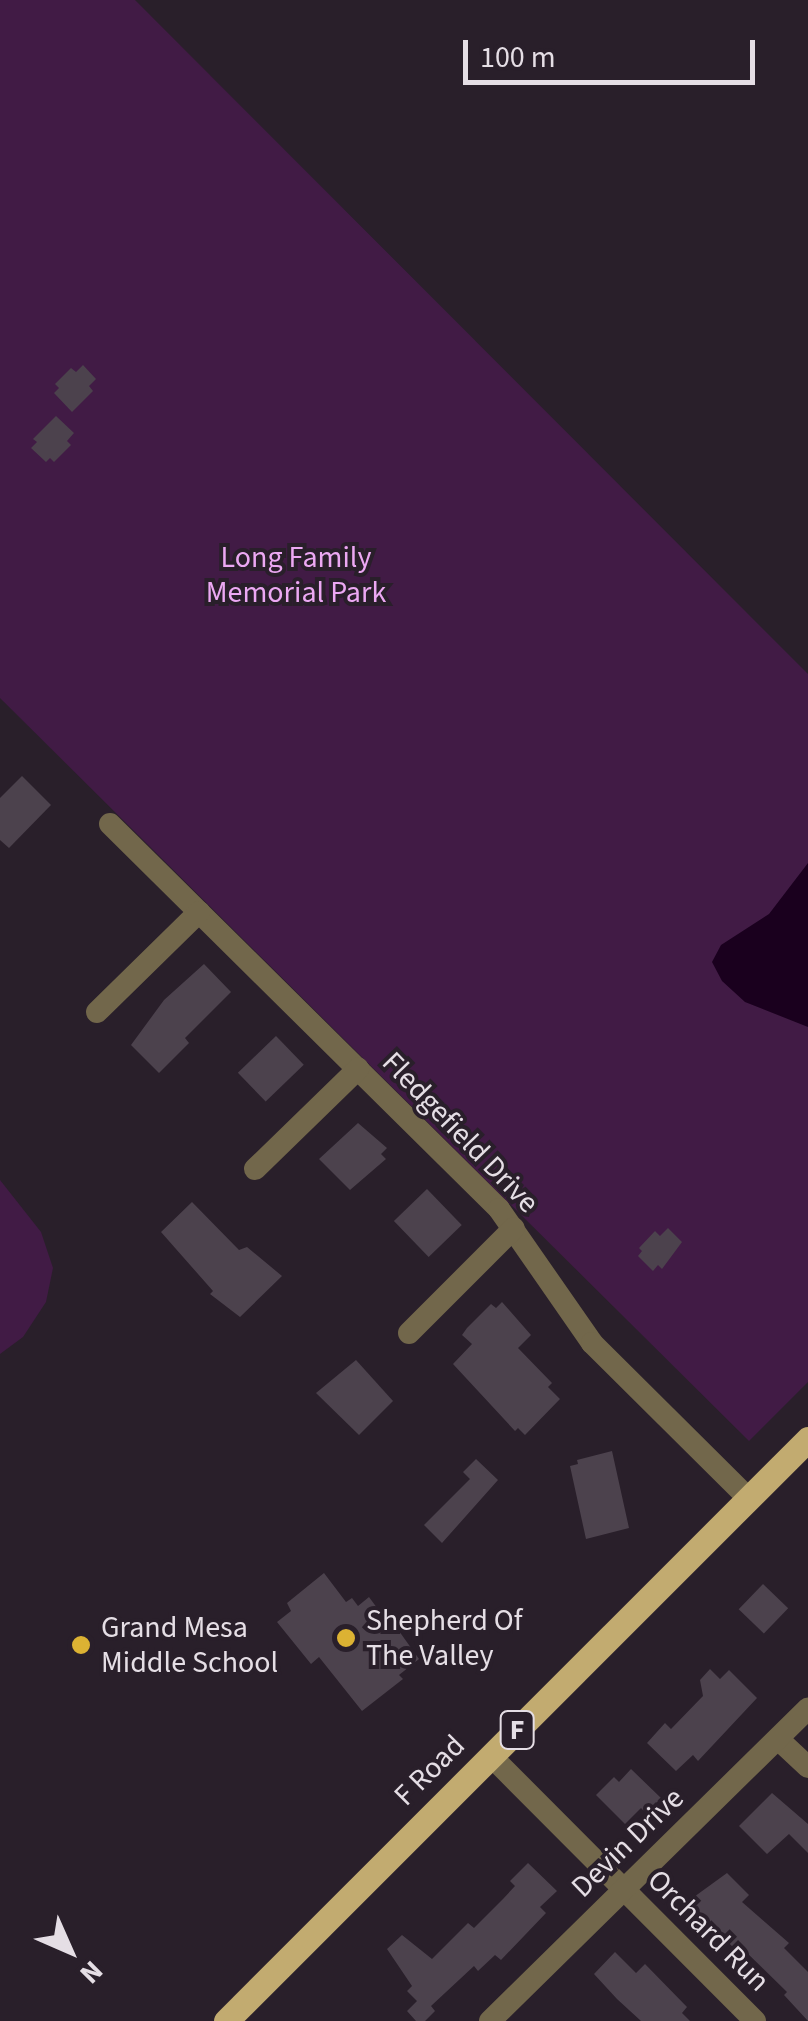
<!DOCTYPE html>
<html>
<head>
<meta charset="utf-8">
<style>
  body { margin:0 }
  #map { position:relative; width:808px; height:2021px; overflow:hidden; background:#291f2a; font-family:"Source Sans 3",sans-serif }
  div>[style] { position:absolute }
  .green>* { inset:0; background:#411b45 }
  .water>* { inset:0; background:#1a001e }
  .building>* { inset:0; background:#4c424d; transform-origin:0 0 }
  .minor>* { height:22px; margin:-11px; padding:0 11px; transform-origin:11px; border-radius:11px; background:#72674b }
  .major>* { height:25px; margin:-12.5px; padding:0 12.5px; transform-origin:12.5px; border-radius:12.5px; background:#c2ab70 }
  .dots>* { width:28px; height:28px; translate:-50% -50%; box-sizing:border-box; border:5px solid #291f2a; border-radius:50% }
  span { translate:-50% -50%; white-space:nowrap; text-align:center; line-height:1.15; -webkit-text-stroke:8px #291f2a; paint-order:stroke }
  .shield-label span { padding:2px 8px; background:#291f2a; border:2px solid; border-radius:8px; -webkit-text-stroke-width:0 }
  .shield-label { font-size:28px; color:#e5dee5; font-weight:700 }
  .park-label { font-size:30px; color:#eca8f3 }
  .street-label { font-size:30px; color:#e5dee5 }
  .poi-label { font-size:30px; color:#e5dee5 }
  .left { translate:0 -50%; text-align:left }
  .north { position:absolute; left:20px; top:1901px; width:100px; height:100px; -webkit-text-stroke:8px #291f2a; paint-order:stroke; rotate:135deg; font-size:28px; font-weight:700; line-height:40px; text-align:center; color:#e5dee5 }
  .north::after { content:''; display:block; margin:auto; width:35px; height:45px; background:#e5dee5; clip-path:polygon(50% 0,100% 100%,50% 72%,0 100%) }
  .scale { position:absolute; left:463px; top:40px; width:292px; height:45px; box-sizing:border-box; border:5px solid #e5dee5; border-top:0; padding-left:12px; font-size:30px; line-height:35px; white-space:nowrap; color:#e5dee5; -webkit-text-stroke:8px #291f2a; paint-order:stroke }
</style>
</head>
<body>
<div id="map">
  <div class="green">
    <div style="clip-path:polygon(0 0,135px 0,808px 674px,808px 1382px,749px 1441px,0 698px)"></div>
    <div style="clip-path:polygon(0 1180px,41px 1232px,53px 1268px,46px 1302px,23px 1337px,0 1354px)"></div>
  </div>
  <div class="water">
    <div style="clip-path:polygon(808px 863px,808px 1027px,745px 1002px,722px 981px,712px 962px,721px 945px,769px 914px)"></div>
  </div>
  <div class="building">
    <div style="clip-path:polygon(83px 365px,96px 379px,89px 386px,93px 391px,72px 412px,54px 393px,59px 388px,55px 384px,71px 368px,76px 372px)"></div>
    <div style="clip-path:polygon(56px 416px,74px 433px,67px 441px,71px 445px,54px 462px,50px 458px,46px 462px,31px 448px,37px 442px,33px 439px)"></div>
    <div style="clip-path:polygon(22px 776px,51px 805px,9px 848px,0 840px,0 798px)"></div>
    <div style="clip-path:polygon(204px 964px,231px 992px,185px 1038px,189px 1043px,159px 1073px,131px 1045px,164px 1000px)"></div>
    <div style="left:276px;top:1036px;width:40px;height:53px;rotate:46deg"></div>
    <div style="clip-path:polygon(358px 1123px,387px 1148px,381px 1154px,386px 1159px,350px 1190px,319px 1159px)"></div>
    <div style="left:427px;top:1189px;width:50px;height:46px;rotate:46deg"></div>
    <div style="clip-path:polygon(192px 1202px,239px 1250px,247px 1247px,282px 1276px,240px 1317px,210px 1294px,213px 1291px,161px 1232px)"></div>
    <div style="clip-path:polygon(668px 1228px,682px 1242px,662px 1269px,658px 1265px,653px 1271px,638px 1256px,642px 1251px,639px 1248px,655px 1231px,660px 1236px)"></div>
    <div style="clip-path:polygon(502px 1302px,531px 1335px,518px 1348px,552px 1383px,548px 1387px,560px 1399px,525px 1435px,518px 1428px,515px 1431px,453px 1364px,472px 1344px,462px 1335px,467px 1328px,491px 1304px,496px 1308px)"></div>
    <div style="clip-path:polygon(356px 1360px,393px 1401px,359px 1435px,316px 1393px)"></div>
    <div style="clip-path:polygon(612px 1451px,629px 1528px,586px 1539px,570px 1466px,578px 1464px,577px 1460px)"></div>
    <div style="clip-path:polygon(476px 1459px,498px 1480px,442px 1543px,424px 1525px,470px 1479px,463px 1472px)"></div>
    <div style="clip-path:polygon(324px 1573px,346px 1602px,352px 1598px,358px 1606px,369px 1597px,380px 1612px,384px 1610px,419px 1659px,399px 1675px,403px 1679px,362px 1711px,319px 1657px,311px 1664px,277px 1622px,291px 1611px,287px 1603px)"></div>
    <div style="left:763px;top:1584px;width:35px;height:35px;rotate:44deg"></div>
    <div style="clip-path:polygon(710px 1669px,720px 1679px,729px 1670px,757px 1698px,698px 1761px,693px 1755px,676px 1771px,647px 1743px,665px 1723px,671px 1729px,703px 1696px,700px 1680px)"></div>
    <div style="clip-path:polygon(631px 1769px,661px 1798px,646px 1813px,641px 1808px,625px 1824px,596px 1795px,614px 1777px,619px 1782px)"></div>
    <div style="clip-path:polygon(772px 1793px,808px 1824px,808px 1853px,789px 1834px,767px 1854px,739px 1826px)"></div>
    <div style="clip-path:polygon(528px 1863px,557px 1891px,540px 1907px,546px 1913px,501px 1960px,495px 1955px,478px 1971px,474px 1966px,431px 2006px,435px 2011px,425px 2021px,416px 2021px,407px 2011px,417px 2001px,407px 1991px,412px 1986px,387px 1949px,402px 1935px,432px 1959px,468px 1923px,474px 1928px,503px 1899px,515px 1886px,510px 1881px)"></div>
    <div style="clip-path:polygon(727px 1873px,749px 1895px,742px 1902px,789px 1943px,784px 1948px,808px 1972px,808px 2021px,784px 1995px,787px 1992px,742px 1948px,738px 1952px,687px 1902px)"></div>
    <div style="clip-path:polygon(615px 1952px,636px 1973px,645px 1964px,687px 2007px,682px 2013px,690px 2021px,641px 2021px,617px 1999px,594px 1974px)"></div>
  </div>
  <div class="minor">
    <div style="left:110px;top:824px;width:547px;rotate:44.7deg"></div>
    <div style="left:499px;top:1209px;width:163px;rotate:55.2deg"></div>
    <div style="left:592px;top:1343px;width:221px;rotate:44.8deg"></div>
    <div style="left:97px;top:1012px;width:143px;rotate:-44.4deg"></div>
    <div style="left:255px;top:1169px;width:144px;rotate:-44.2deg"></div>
    <div style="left:409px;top:1333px;width:148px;rotate:-45deg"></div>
    <div style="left:778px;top:1739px;width:41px;rotate:43deg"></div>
    <div style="left:491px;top:1756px;width:374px;rotate:45.1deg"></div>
    <div style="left:490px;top:2021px;width:446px;rotate:-44.5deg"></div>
  </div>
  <div class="major">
    <div style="left:226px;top:2021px;width:823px;rotate:-45deg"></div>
  </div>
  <div class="dots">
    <div style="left:346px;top:1638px;background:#dcb233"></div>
    <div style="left:81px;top:1645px;background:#dcb233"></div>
  </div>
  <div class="shield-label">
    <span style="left:517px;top:1730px">F</span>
  </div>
  <div class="park-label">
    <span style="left:296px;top:575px">Long Family<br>Memorial Park</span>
  </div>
  <div class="street-label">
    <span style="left:460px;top:1133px;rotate:46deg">Fledgefield Drive</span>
    <span style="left:430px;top:1771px;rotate:-45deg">F Road</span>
    <span style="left:628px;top:1843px;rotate:-44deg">Devin Drive</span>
    <span style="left:708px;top:1931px;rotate:45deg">Orchard Run</span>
  </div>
  <div class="poi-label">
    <span class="left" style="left:366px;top:1638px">Shepherd Of<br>The Valley</span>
    <span class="left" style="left:101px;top:1645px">Grand Mesa<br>Middle School</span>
  </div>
  <div class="north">N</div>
  <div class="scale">100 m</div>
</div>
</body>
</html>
